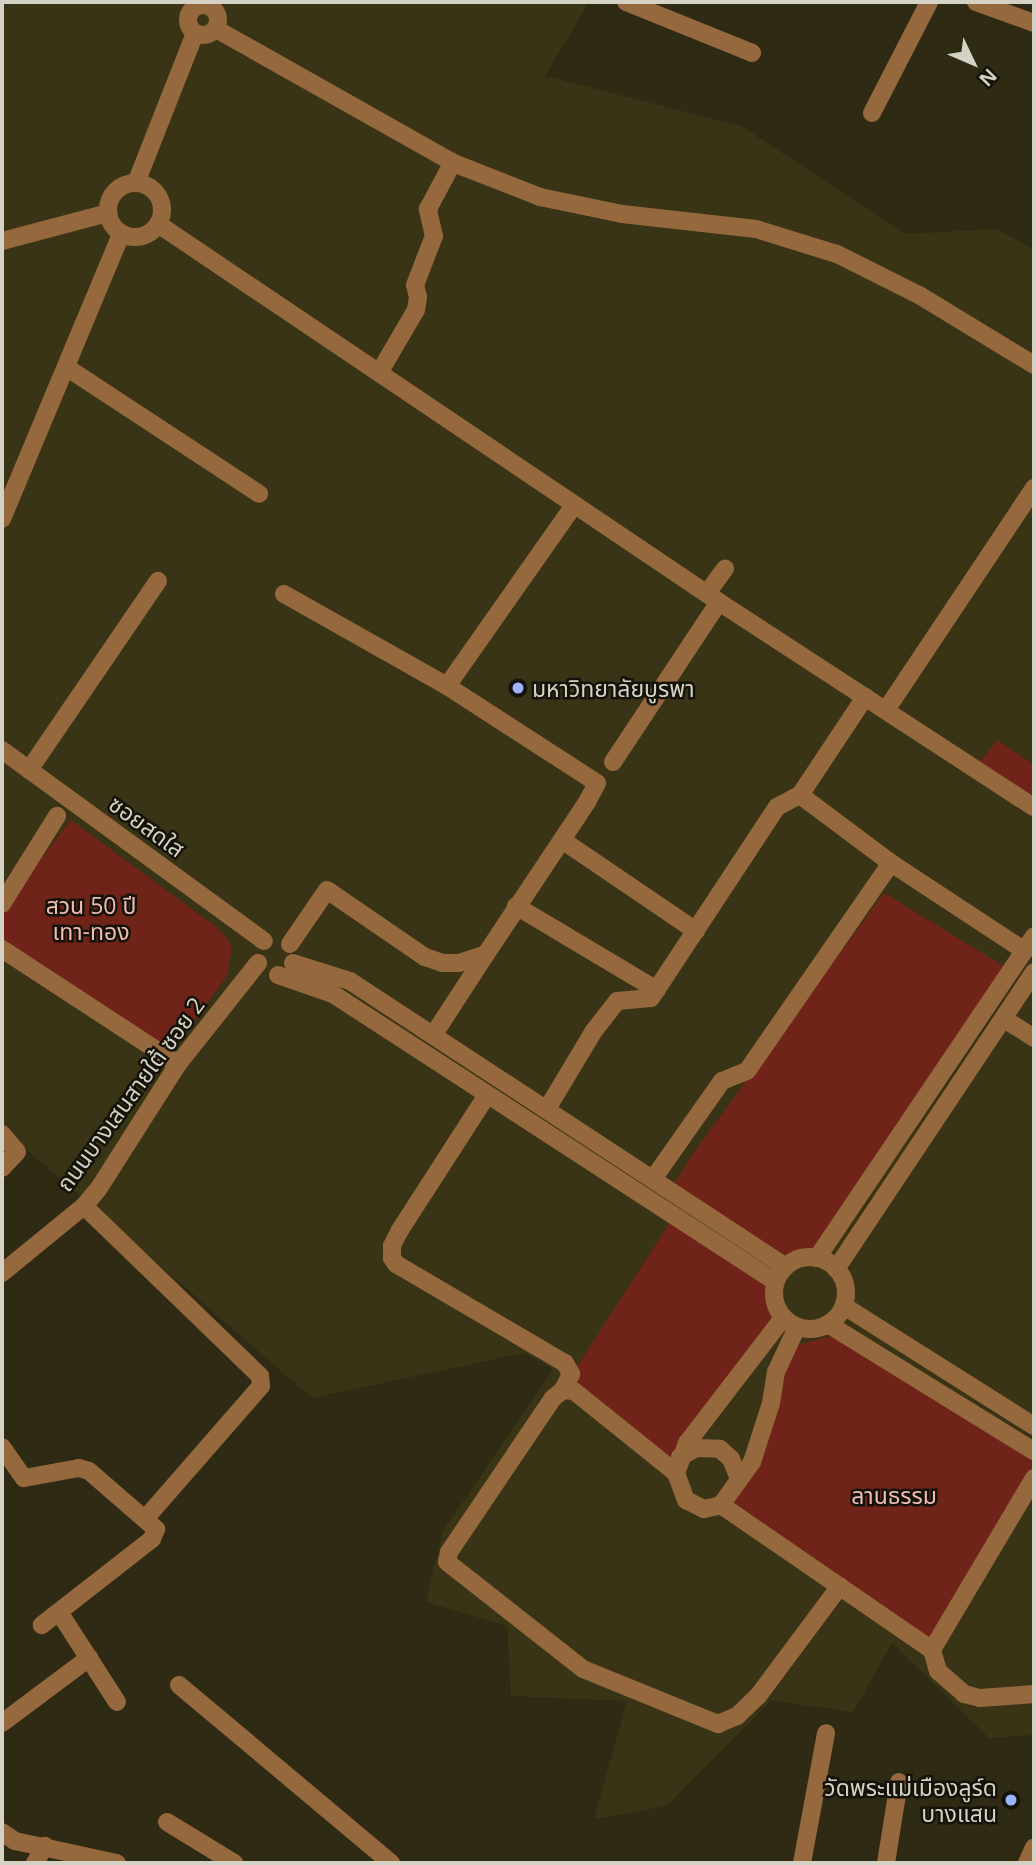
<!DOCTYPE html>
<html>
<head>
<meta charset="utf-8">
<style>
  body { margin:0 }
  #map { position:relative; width:1036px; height:1865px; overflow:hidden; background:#2f2a13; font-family:"Open Sans","Noto Sans Thai",sans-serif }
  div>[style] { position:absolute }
  .built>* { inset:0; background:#393415 }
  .green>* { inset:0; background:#702319 }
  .minor>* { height:18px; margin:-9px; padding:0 9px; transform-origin:9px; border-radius:9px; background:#95693d }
  .minor>.ring { margin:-9px; padding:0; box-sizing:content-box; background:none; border:18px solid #95693d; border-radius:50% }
  .dots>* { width:19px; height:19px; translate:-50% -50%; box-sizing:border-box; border:4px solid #151309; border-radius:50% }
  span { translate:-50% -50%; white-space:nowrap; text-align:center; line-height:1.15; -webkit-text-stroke:5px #151309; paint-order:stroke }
  .poi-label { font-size:23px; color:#d4d2c4 }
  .left { translate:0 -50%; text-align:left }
  .right { translate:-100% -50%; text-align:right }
  .street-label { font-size:23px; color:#d4d2c4 }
  .park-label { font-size:23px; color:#efbbb2 }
  .frame { position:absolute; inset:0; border:4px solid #d4d2c4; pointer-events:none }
  .north { position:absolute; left:938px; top:28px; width:70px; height:70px; -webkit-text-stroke:5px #151309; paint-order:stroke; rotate:134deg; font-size:19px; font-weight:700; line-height:28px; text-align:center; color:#d4d2c4 }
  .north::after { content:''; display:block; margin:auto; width:24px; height:32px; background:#d4d2c4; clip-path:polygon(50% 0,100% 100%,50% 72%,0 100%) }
</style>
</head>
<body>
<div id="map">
  <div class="built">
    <div style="clip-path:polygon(2px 2px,589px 2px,545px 76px,741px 126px,906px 234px,996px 229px,1034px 249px,1034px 1735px,989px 1738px,892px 1643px,853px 1712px,771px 1700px,667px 1806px,594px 1819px,627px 1701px,511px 1696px,507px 1626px,426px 1602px,443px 1531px,553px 1369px,524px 1353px,312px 1398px,2px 1128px)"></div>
  </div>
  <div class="green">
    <div style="clip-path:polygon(997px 740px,1034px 765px,1034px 807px,975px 768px)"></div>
    <div style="clip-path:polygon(71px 820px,219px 929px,232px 946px,227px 976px,170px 1054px,2px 942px,2px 910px)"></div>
    <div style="clip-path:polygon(884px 893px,1005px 967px,817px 1258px,779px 1262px,674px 1184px,697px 1148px)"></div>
    <div style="clip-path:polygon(674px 1216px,770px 1278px,777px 1316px,670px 1469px,566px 1384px)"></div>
    <div style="clip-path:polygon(840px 1334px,1034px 1460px,1034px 1478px,932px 1650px,729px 1507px,791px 1353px,800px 1344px)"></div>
  </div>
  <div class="minor">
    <div style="left:626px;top:2px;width:136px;rotate:22deg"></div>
    <div style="left:976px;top:2px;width:62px;rotate:19.9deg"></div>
    <div class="ring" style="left:188px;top:5px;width:12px;height:12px"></div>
    <div style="left:216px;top:29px;width:275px;rotate:29.4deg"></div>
    <div style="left:456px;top:164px;width:90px;rotate:21.4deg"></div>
    <div style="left:540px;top:197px;width:84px;rotate:11.7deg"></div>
    <div style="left:622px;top:214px;width:135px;rotate:6.4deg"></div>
    <div style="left:756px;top:229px;width:85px;rotate:17.2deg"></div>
    <div style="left:837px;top:254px;width:92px;rotate:26.6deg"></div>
    <div style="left:919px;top:295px;width:135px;rotate:31.3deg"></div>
    <div style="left:872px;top:113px;width:125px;rotate:-62.8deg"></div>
    <div style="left:136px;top:183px;width:161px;rotate:-68.5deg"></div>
    <div class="ring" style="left:108px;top:183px;width:36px;height:36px"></div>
    <div style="left:158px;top:224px;width:676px;rotate:33.97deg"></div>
    <div style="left:719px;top:602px;width:376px;rotate:33.1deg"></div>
    <div style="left:2px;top:241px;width:110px;rotate:-14.8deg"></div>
    <div style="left:66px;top:367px;width:231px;rotate:33.3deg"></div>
    <div style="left:379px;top:373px;width:73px;rotate:-59.6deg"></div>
    <div style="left:416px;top:310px;width:13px;rotate:-81deg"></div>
    <div style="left:418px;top:297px;width:12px;rotate:-104deg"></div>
    <div style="left:415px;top:285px;width:53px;rotate:-68.8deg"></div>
    <div style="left:434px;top:236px;width:28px;rotate:-103deg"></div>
    <div style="left:428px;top:209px;width:53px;rotate:-62deg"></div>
    <div style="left:2px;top:519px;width:309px;rotate:-67.3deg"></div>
    <div style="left:708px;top:592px;width:29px;rotate:-54deg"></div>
    <div style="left:284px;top:594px;width:187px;rotate:29.4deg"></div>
    <div style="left:886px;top:710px;width:267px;rotate:-56.3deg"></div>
    <div style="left:2px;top:750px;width:324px;rotate:36.1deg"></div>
    <div style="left:613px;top:762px;width:192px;rotate:-56.5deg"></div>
    <div style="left:29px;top:770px;width:229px;rotate:-55.7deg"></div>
    <div style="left:800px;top:795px;width:114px;rotate:36.8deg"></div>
    <div style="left:891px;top:863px;width:160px;rotate:33.3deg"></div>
    <div style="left:562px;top:840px;width:162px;rotate:34.2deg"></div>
    <div style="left:2px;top:904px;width:104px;rotate:-58deg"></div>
    <div style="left:516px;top:906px;width:164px;rotate:30.8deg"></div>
    <div style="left:290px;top:944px;width:65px;rotate:-55.6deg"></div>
    <div style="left:327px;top:890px;width:119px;rotate:34.4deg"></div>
    <div style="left:425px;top:957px;width:18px;rotate:19deg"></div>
    <div style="left:442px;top:963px;width:17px"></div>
    <div style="left:459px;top:963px;width:28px;rotate:-18deg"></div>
    <div style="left:486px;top:954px;width:182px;rotate:-56.4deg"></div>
    <div style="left:587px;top:802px;width:21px;rotate:-62deg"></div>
    <div style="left:597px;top:783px;width:179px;rotate:-147.1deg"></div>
    <div style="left:447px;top:686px;width:221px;rotate:-54.9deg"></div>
    <div style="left:2px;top:949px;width:210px;rotate:33.2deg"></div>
    <div style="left:293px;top:963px;width:60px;rotate:17.5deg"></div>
    <div style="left:350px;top:981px;width:521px;rotate:33.26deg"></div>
    <div style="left:278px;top:975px;width:58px;rotate:19.1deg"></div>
    <div style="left:333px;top:994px;width:528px;rotate:33.03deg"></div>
    <div style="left:1004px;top:1019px;width:36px;rotate:32deg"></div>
    <div style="left:434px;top:1034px;width:95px;rotate:-57deg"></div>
    <div style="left:487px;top:1095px;width:161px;rotate:122.8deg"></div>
    <div style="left:400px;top:1230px;width:18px;rotate:117deg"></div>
    <div style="left:392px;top:1246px;width:12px;rotate:90deg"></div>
    <div style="left:392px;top:1258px;width:7px;rotate:56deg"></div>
    <div style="left:396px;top:1264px;width:196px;rotate:30.4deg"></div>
    <div style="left:565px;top:1363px;width:13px;rotate:61deg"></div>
    <div style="left:571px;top:1374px;width:18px;rotate:117deg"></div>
    <div style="left:547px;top:1109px;width:90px;rotate:-59.1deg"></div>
    <div style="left:593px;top:1032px;width:39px;rotate:-52deg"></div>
    <div style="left:617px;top:1001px;width:34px;rotate:-5deg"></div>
    <div style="left:651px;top:998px;width:229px;rotate:-56.6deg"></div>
    <div style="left:777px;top:807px;width:26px;rotate:-28deg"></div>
    <div style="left:800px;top:795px;width:118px;rotate:-56.4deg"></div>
    <div style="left:2px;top:1134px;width:23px;rotate:50deg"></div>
    <div style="left:17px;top:1152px;width:22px;rotate:133deg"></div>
    <div style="left:653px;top:1179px;width:120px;rotate:-54.9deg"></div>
    <div style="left:722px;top:1081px;width:27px;rotate:-22deg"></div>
    <div style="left:747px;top:1071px;width:253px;rotate:-55.3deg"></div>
    <div style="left:84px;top:1206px;width:245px;rotate:44deg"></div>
    <div style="left:260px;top:1376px;width:10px;rotate:84deg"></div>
    <div style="left:261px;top:1386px;width:176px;rotate:131.1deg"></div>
    <div class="ring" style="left:774px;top:1257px;width:54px;height:54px"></div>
    <div style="left:817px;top:1258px;width:388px;rotate:-56deg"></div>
    <div style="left:836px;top:1269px;width:357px;rotate:-56.3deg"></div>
    <div style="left:2px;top:1273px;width:106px;rotate:-39.3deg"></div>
    <div style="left:84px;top:1206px;width:23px;rotate:-50deg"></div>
    <div style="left:99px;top:1188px;width:147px;rotate:-57.5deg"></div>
    <div style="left:178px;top:1064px;width:129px;rotate:-51.6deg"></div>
    <div style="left:844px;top:1306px;width:225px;rotate:32.3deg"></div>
    <div style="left:783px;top:1318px;width:158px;rotate:127.5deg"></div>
    <div style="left:687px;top:1443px;width:32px;rotate:110deg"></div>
    <div style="left:676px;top:1473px;width:29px;rotate:70deg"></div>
    <div style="left:686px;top:1500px;width:20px;rotate:27deg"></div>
    <div style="left:704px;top:1509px;width:17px;rotate:-13deg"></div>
    <div style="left:721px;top:1505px;width:53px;rotate:-54.2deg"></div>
    <div style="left:752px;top:1462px;width:62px;rotate:-72.1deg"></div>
    <div style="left:771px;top:1403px;width:31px;rotate:-81deg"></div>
    <div style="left:776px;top:1372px;width:50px;rotate:-65deg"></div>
    <div style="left:828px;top:1324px;width:242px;rotate:31.7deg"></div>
    <div style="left:2px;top:1447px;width:38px;rotate:55deg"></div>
    <div style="left:24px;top:1478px;width:56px;rotate:-10.3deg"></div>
    <div style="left:79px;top:1468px;width:10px;rotate:17deg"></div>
    <div style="left:89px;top:1471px;width:89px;rotate:40.9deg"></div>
    <div style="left:156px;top:1529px;width:11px;rotate:112deg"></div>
    <div style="left:152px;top:1539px;width:140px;rotate:142deg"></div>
    <div style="left:680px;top:1457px;width:18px;rotate:-29deg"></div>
    <div style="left:696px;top:1448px;width:24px;rotate:2deg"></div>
    <div style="left:720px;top:1449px;width:15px;rotate:42deg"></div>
    <div style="left:731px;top:1459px;width:22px;rotate:68deg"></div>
    <div style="left:676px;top:1473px;width:131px;rotate:-141.2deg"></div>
    <div style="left:574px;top:1391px;width:11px;rotate:-175deg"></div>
    <div style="left:563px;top:1390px;width:13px;rotate:141deg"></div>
    <div style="left:553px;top:1398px;width:186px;rotate:124deg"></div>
    <div style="left:449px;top:1552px;width:10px;rotate:101deg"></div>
    <div style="left:447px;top:1562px;width:173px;rotate:38.2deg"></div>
    <div style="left:583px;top:1669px;width:146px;rotate:22.2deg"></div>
    <div style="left:718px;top:1724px;width:21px;rotate:-23deg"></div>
    <div style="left:737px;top:1716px;width:29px;rotate:-44deg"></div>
    <div style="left:758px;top:1696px;width:137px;rotate:-53.3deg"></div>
    <div style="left:1034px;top:1478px;width:200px;rotate:120.7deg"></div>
    <div style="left:932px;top:1650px;width:22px;rotate:74deg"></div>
    <div style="left:938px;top:1671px;width:35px;rotate:41deg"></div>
    <div style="left:964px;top:1694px;width:16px;rotate:14deg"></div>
    <div style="left:980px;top:1698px;width:54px;rotate:-4.2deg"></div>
    <div style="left:721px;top:1505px;width:256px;rotate:34.5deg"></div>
    <div style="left:59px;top:1612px;width:107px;rotate:57.2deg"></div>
    <div style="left:179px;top:1685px;width:277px;rotate:40deg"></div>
    <div style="left:2px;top:1723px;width:109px;rotate:-36.8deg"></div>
    <div style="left:167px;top:1822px;width:79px;rotate:31.5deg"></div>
    <div style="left:2px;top:1832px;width:16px;rotate:35deg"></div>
    <div style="left:15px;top:1841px;width:104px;rotate:12.2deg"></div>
    <div style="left:35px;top:1863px;width:20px;rotate:-60deg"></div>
    <div style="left:802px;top:1863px;width:132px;rotate:-79.5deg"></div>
    <div style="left:886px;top:1863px;width:82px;rotate:-80.9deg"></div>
    <div style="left:1027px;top:1863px;width:17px;rotate:-66deg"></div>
  </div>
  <div class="dots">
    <div style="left:518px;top:688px;background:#9cb4fd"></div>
    <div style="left:1011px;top:1800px;background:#9cb4fd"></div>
  </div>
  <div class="poi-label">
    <span class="left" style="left:532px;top:688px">มหาวิทยาลัยบูรพา</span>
    <span class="right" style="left:997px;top:1800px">วัดพระแม่เมืองลูร์ด<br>บางแสน</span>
  </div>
  <div class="street-label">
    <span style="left:147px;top:826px;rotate:36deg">ซอยสดใส</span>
    <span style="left:130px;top:1094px;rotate:-54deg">ถนนบางเสนสายใต้ ซอย 2</span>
  </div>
  <div class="park-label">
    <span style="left:91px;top:918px">สวน 50 ปี<br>เทา-ทอง</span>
    <span style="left:894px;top:1495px">ลานธรรม</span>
  </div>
  <div class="frame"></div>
  <div class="north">N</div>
</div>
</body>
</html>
